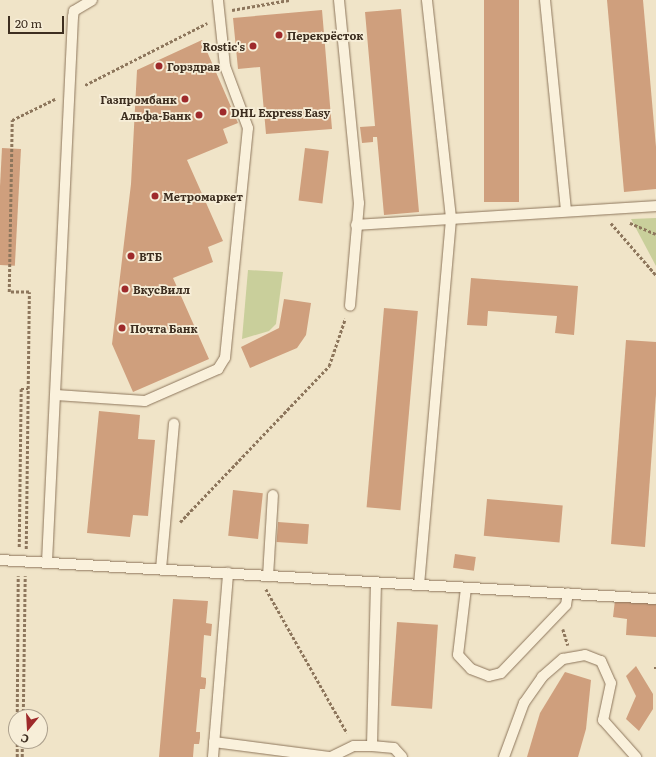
<!DOCTYPE html>
<html>
<head>
<meta charset="utf-8">
<style>
  body { margin:0 }
  #map { position:relative; width:656px; height:757px; overflow:hidden; background:#f0e4c8; font-family:Literata,serif }
  div>[style] { position:absolute }
  .green>* { inset:0; background:#c9cf9b }
  .building>* { inset:0; background:#cf9f7d; transform-origin:0 0 }
  .path>* { height:2.5px; margin-top:-1.25px; transform-origin:0; background:repeating-linear-gradient(90deg,#8d765c 0 3px,transparent 0 5px) }
  .roads { filter:drop-shadow(0 0 1px #8d765c) drop-shadow(0 0 1px #8d765c) }
  .lane>* { height:10px; margin:-5px; padding:0 5px; transform-origin:5px; border-radius:5px; background:#faf1dc }
  .dots>* { width:11px; height:11px; translate:-50% -50%; box-sizing:border-box; border:2px solid #f7eed8; border-radius:50% }
  span { translate:-50% -50%; white-space:nowrap; text-align:center; line-height:1.15; -webkit-text-stroke:3.5px #f7eed8; paint-order:stroke }
  .poi-label { font-size:11px; color:#3d2e20; font-weight:700 }
  .left { translate:0 -50%; text-align:left }
  .right { translate:-100% -50%; text-align:right }
  .north { position:absolute; left:8px; top:709px; width:40px; height:40px; box-sizing:border-box; background:#f7eed8; border:1px solid #ada18e; border-radius:50%; rotate:198deg; font-size:11px; font-weight:700; line-height:16px; text-align:center; color:#3d2e20 }
  .north::after { content:''; display:block; margin:auto; width:14px; height:18px; background:#9e2a2b; clip-path:polygon(50% 0,100% 100%,50% 72%,0 100%) }
  .scale { position:absolute; left:8px; top:16px; width:56px; height:18px; box-sizing:border-box; border:2px solid #3d2e20; border-top:0; padding-left:5px; font-size:12px; line-height:14px; white-space:nowrap; color:#3d2e20; -webkit-text-stroke:3px #f7eed8; paint-order:stroke }
</style>
</head>
<body>
<div id="map">
  <div class="green">
    <div style="clip-path:polygon(656px 218px,656px 266px,631px 219px)"></div>
    <div style="clip-path:polygon(248px 270px,283px 272px,276px 324px,269px 331px,242px 339px)"></div>
  </div>
  <div class="building">
    <div style="left:484px;top:0;width:35px;height:202px"></div>
    <div style="clip-path:polygon(607px 0,643px 0,656px 147px,656px 189px,624px 192px)"></div>
    <div style="clip-path:polygon(401px 9px,419px 212px,384px 215px,377px 137px,373px 137px,373px 142px,362px 143px,360px 127px,375px 126px,365px 12px)"></div>
    <div style="clip-path:polygon(322px 10px,332px 129px,266px 134px,260px 67px,238px 69px,233px 18px)"></div>
    <div style="clip-path:polygon(202px 40px,238px 123px,223px 129px,228px 143px,187px 160px,223px 241px,208px 247px,213px 262px,173px 278px,209px 359px,133px 392px,112px 344px,131px 184px,137px 70px)"></div>
    <div style="left:2px;top:148px;width:19px;height:117px;rotate:3deg"></div>
    <div style="left:305px;top:148px;width:24px;height:53px;rotate:7deg"></div>
    <div style="clip-path:polygon(471px 278px,578px 286px,574px 335px,555px 333px,557px 316px,488px 311px,487px 326px,467px 325px)"></div>
    <div style="clip-path:polygon(284px 299px,311px 303px,306px 335px,297px 348px,250px 368px,241px 347px,279px 328px)"></div>
    <div style="left:384px;top:308px;width:34px;height:200px;rotate:5deg"></div>
    <div style="clip-path:polygon(626px 340px,656px 342px,656px 394px,645px 547px,611px 544px)"></div>
    <div style="clip-path:polygon(99px 411px,140px 415px,138px 439px,155px 440px,148px 516px,133px 515px,130px 537px,87px 533px)"></div>
    <div style="left:233px;top:490px;width:30px;height:46px;rotate:6deg"></div>
    <div style="left:487px;top:499px;width:76px;height:37px;rotate:5deg"></div>
    <div style="left:278px;top:522px;width:31px;height:20px;rotate:4deg"></div>
    <div style="left:455px;top:554px;width:21px;height:14px;rotate:8deg"></div>
    <div style="clip-path:polygon(173px 599px,208px 601px,206px 623px,212px 624px,211px 636px,204px 635px,201px 677px,206px 678px,206px 683px,205px 689px,200px 689px,196px 732px,200px 732px,200px 738px,199px 744px,194px 744px,193px 757px,159px 757px)"></div>
    <div style="clip-path:polygon(615px 600px,656px 603px,656px 637px,626px 635px,627px 619px,613px 617px)"></div>
    <div style="left:397px;top:622px;width:41px;height:84px;rotate:4deg"></div>
    <div style="clip-path:polygon(636px 666px,653px 694px,653px 709px,639px 731px,626px 719px,636px 696px,626px 676px)"></div>
    <div style="clip-path:polygon(565px 672px,591px 680px,586px 729px,578px 757px,527px 757px,540px 713px)"></div>
  </div>
  <div class="path">
    <div style="left:232px;top:10px;width:58px;rotate:-10deg"></div>
    <div style="left:85px;top:85px;width:137px;rotate:-26.9deg"></div>
    <div style="left:611px;top:223px;width:69px;rotate:49.1deg"></div>
    <div style="left:630px;top:223px;width:28px;rotate:23deg"></div>
    <div style="left:180px;top:522px;width:216px;rotate:-46.3deg"></div>
    <div style="left:329px;top:366px;width:50px;rotate:-71.2deg"></div>
    <div style="left:19px;top:547px;width:158px;rotate:-89.3deg"></div>
    <div style="left:21px;top:389px;width:7px"></div>
    <div style="left:26px;top:549px;width:257px;rotate:-89.3deg"></div>
    <div style="left:29px;top:292px;width:20px;rotate:180deg"></div>
    <div style="left:9px;top:292px;width:172px;rotate:-89deg"></div>
    <div style="left:12px;top:120px;width:48px;rotate:-26deg"></div>
    <div style="left:266px;top:589px;width:165px;rotate:60.6deg"></div>
    <div style="left:563px;top:629px;width:17px;rotate:73deg"></div>
    <div style="left:654px;top:668px;width:2px"></div>
    <div style="left:17px;top:717px;width:141px;rotate:-89.6deg"></div>
    <div style="left:23px;top:717px;width:141px;rotate:-89.2deg"></div>
    <div style="left:17px;top:757px;width:16px;rotate:-90deg"></div>
    <div style="left:22px;top:757px;width:16px;rotate:-90deg"></div>
  </div>
  <div class="roads">
    <div class="lane">
      <div style="left:339px;top:0;width:204px;rotate:84.4deg"></div>
      <div style="left:359px;top:203px;width:103px;rotate:95deg"></div>
      <div style="left:545px;top:0;width:212px;rotate:84.3deg"></div>
      <div style="left:356px;top:225px;width:301px;rotate:-3.6deg"></div>
      <div style="left:56px;top:395px;width:89px;rotate:3.9deg"></div>
      <div style="left:145px;top:401px;width:80px;rotate:-23.7deg"></div>
      <div style="left:218px;top:369px;width:13px;rotate:-58deg"></div>
      <div style="left:225px;top:358px;width:231px;rotate:-84.3deg"></div>
      <div style="left:248px;top:128px;width:66px;rotate:-110.4deg"></div>
      <div style="left:225px;top:66px;width:66px;rotate:-96.1deg"></div>
      <div style="left:0;top:560px;width:657px;rotate:3.4deg"></div>
      <div style="left:47px;top:562px;width:546px;rotate:-87.27deg"></div>
      <div style="left:73px;top:17px;width:6px;rotate:-81deg"></div>
      <div style="left:74px;top:11px;width:21px;rotate:-31deg"></div>
      <div style="left:161px;top:569px;width:146px;rotate:-84.9deg"></div>
      <div style="left:268px;top:576px;width:81px;rotate:-86.5deg"></div>
      <div style="left:376px;top:582px;width:164px;rotate:91.4deg"></div>
      <div style="left:372px;top:746px;width:22px;rotate:5deg"></div>
      <div style="left:394px;top:748px;width:12px;rotate:48deg"></div>
      <div style="left:419px;top:585px;width:368px;rotate:-85deg"></div>
      <div style="left:451px;top:218px;width:219px;rotate:-96.3deg"></div>
      <div style="left:466px;top:588px;width:67px;rotate:96.8deg"></div>
      <div style="left:458px;top:655px;width:19px;rotate:47deg"></div>
      <div style="left:471px;top:669px;width:19px;rotate:21deg"></div>
      <div style="left:489px;top:676px;width:12px;rotate:-14deg"></div>
      <div style="left:501px;top:673px;width:94px;rotate:-46.3deg"></div>
      <div style="left:566px;top:605px;width:12px;rotate:-81deg"></div>
      <div style="left:214px;top:742px;width:116px;rotate:7.4deg"></div>
      <div style="left:213px;top:757px;width:185px;rotate:-85.3deg"></div>
      <div style="left:331px;top:757px;width:25px;rotate:-26deg"></div>
      <div style="left:354px;top:746px;width:18px"></div>
      <div style="left:504px;top:757px;width:58px;rotate:-69.7deg"></div>
      <div style="left:524px;top:703px;width:32px;rotate:-55deg"></div>
      <div style="left:542px;top:677px;width:28px;rotate:-41deg"></div>
      <div style="left:563px;top:659px;width:22px;rotate:-10deg"></div>
      <div style="left:585px;top:655px;width:17px;rotate:21deg"></div>
      <div style="left:601px;top:661px;width:24px;rotate:66deg"></div>
      <div style="left:611px;top:683px;width:38px;rotate:102deg"></div>
      <div style="left:603px;top:720px;width:50px;rotate:48.3deg"></div>
    </div>
  </div>
  <div class="dots">
    <div style="left:279px;top:35px;background:#9e2a2b"></div>
    <div style="left:253px;top:46px;background:#9e2a2b"></div>
    <div style="left:159px;top:66px;background:#9e2a2b"></div>
    <div style="left:185px;top:99px;background:#9e2a2b"></div>
    <div style="left:223px;top:112px;background:#9e2a2b"></div>
    <div style="left:199px;top:115px;background:#9e2a2b"></div>
    <div style="left:155px;top:196px;background:#9e2a2b"></div>
    <div style="left:131px;top:256px;background:#9e2a2b"></div>
    <div style="left:125px;top:289px;background:#9e2a2b"></div>
    <div style="left:122px;top:328px;background:#9e2a2b"></div>
  </div>
  <div class="poi-label">
    <span class="left" style="left:287px;top:35px">Перекрёсток</span>
    <span class="right" style="left:245px;top:46px">Rostic's</span>
    <span class="left" style="left:167px;top:66px">Горздрав</span>
    <span class="right" style="left:177px;top:99px">Газпромбанк</span>
    <span class="left" style="left:231px;top:112px">DHL Express Easy</span>
    <span class="right" style="left:191px;top:115px">Альфа-Банк</span>
    <span class="left" style="left:163px;top:196px">Метромаркет</span>
    <span class="left" style="left:139px;top:256px">ВТБ</span>
    <span class="left" style="left:133px;top:289px">ВкусВилл</span>
    <span class="left" style="left:130px;top:328px">Почта Банк</span>
  </div>
  <div class="north">С</div>
  <div class="scale">20 m</div>
</div>
</body>
</html>
